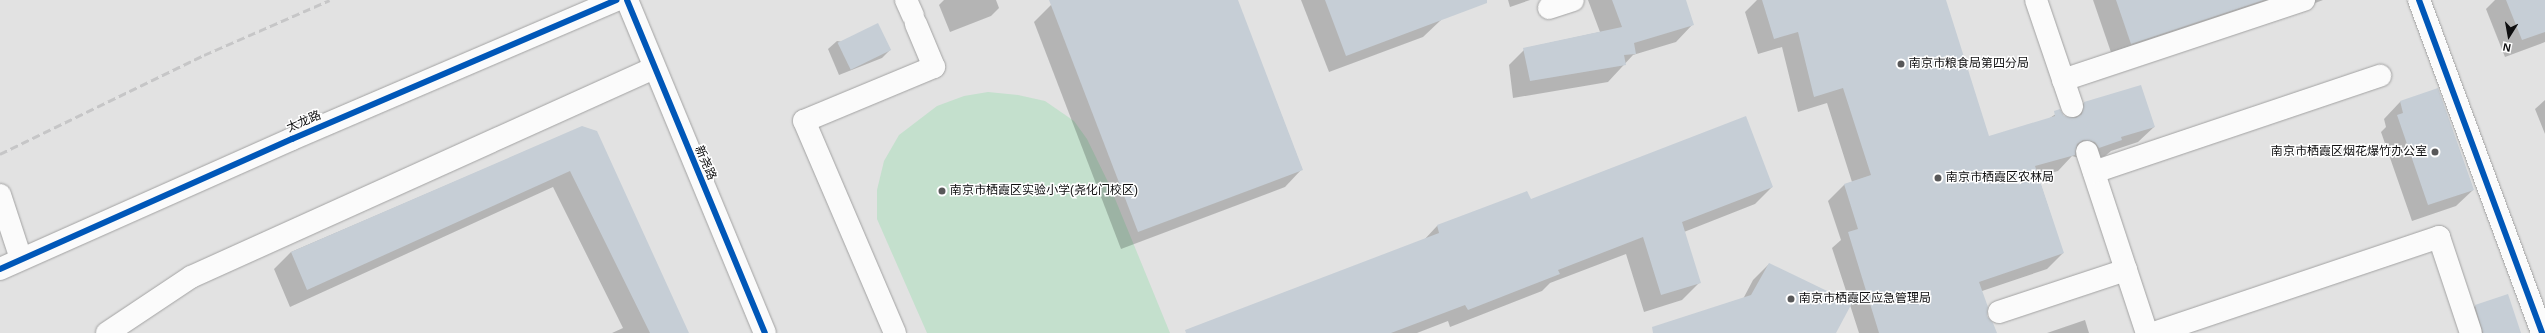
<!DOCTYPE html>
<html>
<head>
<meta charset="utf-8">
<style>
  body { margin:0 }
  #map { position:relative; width:2545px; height:333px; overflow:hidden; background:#e2e2e2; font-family:Helvetica,"Noto Sans SC",sans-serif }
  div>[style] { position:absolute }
  .green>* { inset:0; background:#c4e0cd }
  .shadow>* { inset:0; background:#0003 }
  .building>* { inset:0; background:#c6ced6; transform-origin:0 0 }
  .roads { filter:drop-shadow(0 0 1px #a2a2a2) drop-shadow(0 0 1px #a2a2a2) }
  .lane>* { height:22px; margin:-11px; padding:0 11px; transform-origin:11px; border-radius:11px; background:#fbfbfb }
  .street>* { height:22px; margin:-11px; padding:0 11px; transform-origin:11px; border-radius:11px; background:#fbfbfb }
  .secondary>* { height:22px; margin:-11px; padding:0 11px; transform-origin:11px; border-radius:11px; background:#fbfbfb }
  .rail>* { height:3px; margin-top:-1.5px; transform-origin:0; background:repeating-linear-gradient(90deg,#c6c6c7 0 8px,transparent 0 12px) }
  .cycleway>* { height:6px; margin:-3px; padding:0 3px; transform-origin:3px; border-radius:3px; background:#0057b8 }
  .dots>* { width:11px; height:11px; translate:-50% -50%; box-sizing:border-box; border:2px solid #fff; border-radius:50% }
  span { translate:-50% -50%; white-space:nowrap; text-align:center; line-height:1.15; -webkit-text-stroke:3px #fff; paint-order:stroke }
  .poi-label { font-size:12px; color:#0e0e0f }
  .left { translate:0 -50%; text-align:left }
  .right { translate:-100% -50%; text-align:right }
  .street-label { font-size:12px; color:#0e0e0f }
  .north { position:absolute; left:2489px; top:16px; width:40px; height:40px; -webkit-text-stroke:3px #fff; paint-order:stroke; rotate:191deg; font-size:11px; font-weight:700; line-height:16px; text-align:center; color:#0e0e0f }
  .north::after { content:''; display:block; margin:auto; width:14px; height:18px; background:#0e0e0f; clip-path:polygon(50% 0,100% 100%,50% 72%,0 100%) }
</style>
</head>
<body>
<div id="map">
  <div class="green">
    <div style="clip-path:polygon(988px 92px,1018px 95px,1045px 101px,1074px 121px,1087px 139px,1109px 184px,1170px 333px,927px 333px,877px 219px,877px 190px,884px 161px,899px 135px,937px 106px,964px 96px)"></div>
  </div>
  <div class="shadow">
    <div style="clip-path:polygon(944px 0,996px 0,999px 8px,991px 16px,950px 32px,939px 5px)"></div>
    <div style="clip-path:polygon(1065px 0,1237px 0,1302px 169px,1285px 187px,1121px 249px,1034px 22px,1051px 5px)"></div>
    <div style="clip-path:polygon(1301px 0,1433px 0,1441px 20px,1423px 37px,1329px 72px)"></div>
    <div style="clip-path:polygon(1508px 0,1530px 0,1510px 7px)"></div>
    <div style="clip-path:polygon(1588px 0,1685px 0,1693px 24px,1676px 42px,1633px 55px,1608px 82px,1513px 98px,1509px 65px,1526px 48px,1600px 32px)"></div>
    <div style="clip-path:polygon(1757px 0,1945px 0,1988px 137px,2047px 120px,2060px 111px,2063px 117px,2070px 118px,2084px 103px,2154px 127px,2138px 142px,2111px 151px,2105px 156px,2083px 163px,2079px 158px,2072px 156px,2058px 171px,2038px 176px,2063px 253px,2047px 269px,1982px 291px,1919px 333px,1859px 333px,1850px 305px,1835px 333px,1681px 333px,1743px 299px,1753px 280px,1769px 264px,1850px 303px,1832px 248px,1841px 240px,1828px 201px,1844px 185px,1852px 182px,1827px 103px,1798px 112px,1782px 47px,1758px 54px,1745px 12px)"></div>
    <div style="clip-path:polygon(2093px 0,2323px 0,2297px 10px,2114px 61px)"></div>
    <div style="clip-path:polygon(2495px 0,2545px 0,2545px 42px,2505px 57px,2486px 9px)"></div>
    <div style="clip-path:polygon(837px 41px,890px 50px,882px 58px,839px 75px,828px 49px)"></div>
    <div style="clip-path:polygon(2438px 90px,2473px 190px,2456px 206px,2412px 221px,2381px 132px,2386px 127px,2384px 119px,2400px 102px)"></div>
    <div style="clip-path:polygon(2545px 100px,2545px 134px,2535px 109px)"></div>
    <div style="clip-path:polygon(582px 127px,688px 333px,612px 333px,623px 328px,553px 187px,290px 307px,274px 269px,291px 252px)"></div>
    <div style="clip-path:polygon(1772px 187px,1755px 204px,1684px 232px,1699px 283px,1682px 300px,1644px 312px,1626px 254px,1550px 283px,1542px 291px,1450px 327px,1448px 321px,1417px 333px,1217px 333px,1423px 241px,1437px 226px,1527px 192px,1530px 201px)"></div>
    <div style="clip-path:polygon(2475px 306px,2520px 333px,2463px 333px,2459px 322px)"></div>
    <div style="clip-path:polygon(2085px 320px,2089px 333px,2047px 333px)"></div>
  </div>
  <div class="building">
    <div style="clip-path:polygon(1049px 0,1238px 0,1303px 170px,1138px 232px)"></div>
    <div style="clip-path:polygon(1325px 0,1487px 0,1487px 3px,1346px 56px)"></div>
    <div style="clip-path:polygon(1612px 0,1686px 0,1694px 25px,1634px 43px,1636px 54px,1624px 55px,1626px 65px,1530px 81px,1523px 48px,1622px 27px)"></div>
    <div style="clip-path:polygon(1762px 0,1946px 0,1989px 136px,2055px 116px,2054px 111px,2060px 109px,2064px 116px,2076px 118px,2082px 114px,2084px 102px,2141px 85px,2155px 127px,2121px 137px,2122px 140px,2099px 148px,2095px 142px,2083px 140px,2077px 144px,2075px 155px,2035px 166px,2064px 253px,1979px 282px,1988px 307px,1987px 316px,1993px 323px,1997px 333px,1879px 333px,1848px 232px,1858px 229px,1844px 184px,1871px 175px,1843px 88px,1814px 97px,1798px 32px,1774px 39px)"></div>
    <div style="clip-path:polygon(2116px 0,2264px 0,2131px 44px)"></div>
    <div style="clip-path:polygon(2506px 0,2545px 0,2545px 32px,2522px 40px)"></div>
    <div style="left:878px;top:23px;width:30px;height:45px;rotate:64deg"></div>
    <div style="clip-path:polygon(2438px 88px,2474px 190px,2428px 205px,2397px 115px,2403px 113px,2400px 101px)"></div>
    <div style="clip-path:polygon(1746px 116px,1773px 187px,1682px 222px,1701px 283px,1661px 295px,1643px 237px,1558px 270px,1560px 274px,1468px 310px,1465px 305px,1391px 333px,1186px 333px,1185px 330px,1439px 233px,1437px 225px,1527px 191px,1531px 199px)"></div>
    <div style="clip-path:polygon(582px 126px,597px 131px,689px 333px,650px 333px,570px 171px,307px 290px,291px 252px)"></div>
    <div style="clip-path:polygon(1769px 263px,1852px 303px,1836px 333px,1653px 333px,1652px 327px,1751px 295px)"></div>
    <div style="clip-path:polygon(2508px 294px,2521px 333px,2483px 333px,2475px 305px)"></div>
  </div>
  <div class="roads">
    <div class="lane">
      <div style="left:906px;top:0;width:17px;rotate:66deg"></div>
      <div style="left:2036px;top:0;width:112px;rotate:71.2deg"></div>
      <div style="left:1549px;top:8px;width:25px;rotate:-18deg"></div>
      <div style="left:2063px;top:80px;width:254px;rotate:-18.4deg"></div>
      <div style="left:2087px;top:152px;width:191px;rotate:71.7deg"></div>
      <div style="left:2094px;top:172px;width:302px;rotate:-18.6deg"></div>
      <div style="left:0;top:195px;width:67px;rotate:71.8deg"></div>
      <div style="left:1999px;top:312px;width:134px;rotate:-18.3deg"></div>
      <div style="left:895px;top:333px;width:231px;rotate:-113.2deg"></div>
      <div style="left:804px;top:121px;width:141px;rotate:-22.6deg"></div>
      <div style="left:934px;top:67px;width:47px;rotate:-112.7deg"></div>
      <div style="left:2154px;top:333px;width:301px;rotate:-18.6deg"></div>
      <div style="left:2439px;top:237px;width:101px;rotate:71.6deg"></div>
    </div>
    <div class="street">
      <div style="left:2419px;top:0;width:355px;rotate:69.7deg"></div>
      <div style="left:107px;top:333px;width:101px;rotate:-33.7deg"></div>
      <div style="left:191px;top:277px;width:508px;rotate:-24.29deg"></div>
    </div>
    <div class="secondary">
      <div style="left:627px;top:0;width:360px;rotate:67.5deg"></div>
      <div style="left:0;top:269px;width:320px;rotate:-24deg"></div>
      <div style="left:292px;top:139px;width:353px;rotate:-23.2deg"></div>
    </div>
  </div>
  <div class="rail">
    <div style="left:0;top:154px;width:227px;rotate:-25.9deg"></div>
    <div style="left:204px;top:55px;width:137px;rotate:-23.6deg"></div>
  </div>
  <div class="cycleway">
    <div style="left:627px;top:0;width:360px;rotate:67.5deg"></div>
    <div style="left:2419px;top:0;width:355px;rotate:69.7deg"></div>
    <div style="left:0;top:269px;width:320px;rotate:-24deg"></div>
    <div style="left:292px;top:139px;width:353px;rotate:-23.2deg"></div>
  </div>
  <div class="dots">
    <div style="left:1901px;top:64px;background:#585859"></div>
    <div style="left:2435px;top:152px;background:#585859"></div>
    <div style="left:1938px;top:178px;background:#585859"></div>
    <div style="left:942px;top:191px;background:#585859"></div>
    <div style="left:1791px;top:299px;background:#585859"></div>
  </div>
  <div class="poi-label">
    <span class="left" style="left:1909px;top:64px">南京市粮食局第四分局</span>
    <span class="right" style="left:2427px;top:152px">南京市栖霞区烟花爆竹办公室</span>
    <span class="left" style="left:1946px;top:178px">南京市栖霞区农林局</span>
    <span class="left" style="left:950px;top:191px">南京市栖霞区实验小学(尧化门校区)</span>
    <span class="left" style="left:1799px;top:299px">南京市栖霞区应急管理局</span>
  </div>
  <div class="street-label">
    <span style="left:304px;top:122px;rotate:-23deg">太龙路</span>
    <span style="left:705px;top:163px;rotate:67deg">新尧路</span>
  </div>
  <div class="north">N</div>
</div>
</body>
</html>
